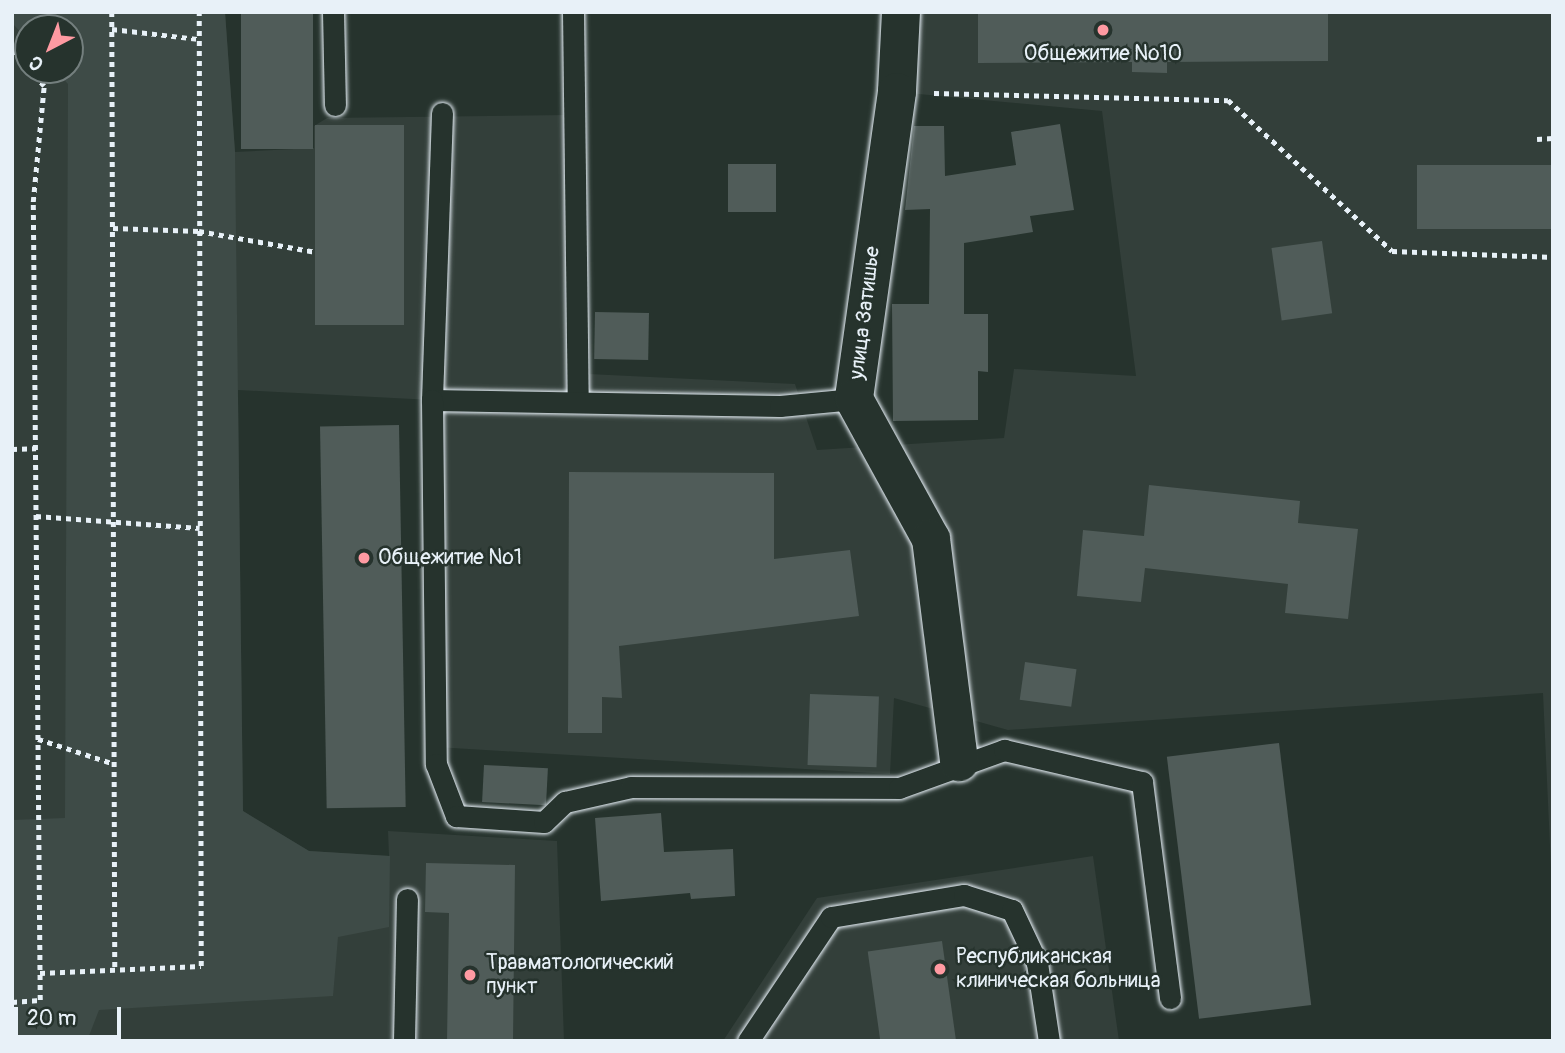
<!DOCTYPE html>
<html>
<head>
<meta charset="utf-8">
<style>
  body { margin:0 }
  #map { position:relative; width:1565px; height:1053px; overflow:hidden; background:#26332d; font-family:Pangolin,sans-serif }
  div>[style] { position:absolute }
  .built>* { inset:0; background:#333f3a }
  .green>* { inset:0; background:#3e4b47 }
  .building>* { inset:0; background:#505c59; transform-origin:0 0 }
  .path>* { height:4.5px; margin-top:-2.25px; transform-origin:0; background:repeating-linear-gradient(90deg,#e8f1f8 0 5px,transparent 0 10px) }
  .roads { filter:drop-shadow(0 0 2px #e8f1f8) drop-shadow(0 0 2px #e8f1f8) }
  .lane>* { height:21px; margin:-10.5px; padding:0 10.5px; transform-origin:10.5px; border-radius:10.5px; background:#26332d }
  .street>* { height:38px; margin:-19px; padding:0 19px; transform-origin:19px; border-radius:19px; background:#26332d }
  .dots>* { width:19px; height:19px; translate:-50% -50%; box-sizing:border-box; border:4px solid #26332d; border-radius:50% }
  span { translate:-50% -50%; white-space:nowrap; text-align:center; line-height:1.15; -webkit-text-stroke:5px #26332d; paint-order:stroke }
  .poi-label { font-size:21px; color:#e8f1f8 }
  .left { translate:0 -50%; text-align:left }
  .street-label { font-size:21px; color:#e8f1f8 }
  .frame { position:absolute; inset:0; border:14px solid #e8f1f8; pointer-events:none }
  .north { position:absolute; left:14px; top:14px; width:70px; height:70px; box-sizing:border-box; background:#26332d; border:2px solid #747f7e; border-radius:50%; rotate:222deg; font-size:19px; font-weight:700; line-height:28px; text-align:center; color:#e8f1f8 }
  .north::after { content:''; display:block; margin:auto; width:24px; height:32px; background:#ff9aa2; clip-path:polygon(50% 0,100% 100%,50% 72%,0 100%) }
  .scale { position:absolute; left:14px; top:1007px; width:107px; height:32px; box-sizing:border-box; border:4px solid #e8f1f8; border-top:0; padding-left:9px; font-size:21px; line-height:24px; white-space:nowrap; color:#e8f1f8; -webkit-text-stroke:5px #26332d; paint-order:stroke }
</style>
</head>
<body>
<div id="map">
  <div class="built">
    <div style="clip-path:polygon(evenodd,12px 12px,225px 12px,235px 152px,314px 148px,314px 126px,327px 118px,567px 115px,568px 373px,795px 384px,817px 450px,1004px 438px,1014px 369px,1136px 376px,1102px 111px,897px 92px,901px 12px,1553px 12px,1553px 912px,1543px 693px,1008px 730px,894px 698px,890px 774px,436px 747px,432px 400px,238px 390px,243px 811px,309px 851px,389px 856px,388px 831px,557px 841px,564px 1041px,12px 1041px,12px 12px,28px 28px,70px 28px,70px 70px,28px 70px,28px 28px)"></div>
    <div style="clip-path:polygon(1093px 856px,1119px 1041px,723px 1041px,817px 898px)"></div>
  </div>
  <div class="green">
    <div style="clip-path:polygon(12px 12px,225px 12px,235px 152px,243px 811px,309px 851px,390px 856px,389px 927px,338px 937px,333px 996px,99px 1010px,87px 1041px,12px 1041px,12px 820px,65px 818px,68px 84px,55px 70px,70px 70px,70px 28px,28px 28px,28px 40px,12px 23px)"></div>
  </div>
  <div class="building">
    <div style="left:241px;top:12px;width:72px;height:137px"></div>
    <div style="clip-path:polygon(978px 12px,1328px 12px,1328px 61px,1167px 62px,1167px 73px,1132px 72px,1132px 62px,978px 63px)"></div>
    <div style="clip-path:polygon(1060px 124px,1074px 210px,1030px 216px,1033px 232px,964px 243px,964px 314px,988px 314px,988px 372px,978px 371px,978px 420px,893px 421px,892px 304px,929px 304px,930px 209px,905px 210px,914px 126px,944px 126px,945px 176px,1016px 165px,1011px 132px)"></div>
    <div style="left:315px;top:125px;width:89px;height:200px"></div>
    <div style="left:728px;top:164px;width:48px;height:48px"></div>
    <div style="left:1417px;top:165px;width:136px;height:64px"></div>
    <div style="left:1322px;top:241px;width:73px;height:51px;rotate:82deg"></div>
    <div style="left:595px;top:312px;width:54px;height:47px;rotate:1deg"></div>
    <div style="left:399px;top:425px;width:382px;height:79px;rotate:89deg"></div>
    <div style="clip-path:polygon(569px 472px,774px 473px,774px 559px,850px 550px,859px 616px,619px 646px,622px 698px,602px 697px,602px 733px,568px 733px)"></div>
    <div style="clip-path:polygon(1149px 485px,1300px 501px,1298px 523px,1358px 529px,1348px 619px,1285px 613px,1288px 584px,1145px 568px,1141px 602px,1077px 596px,1083px 530px,1144px 536px)"></div>
    <div style="left:1025px;top:662px;width:52px;height:38px;rotate:8deg"></div>
    <div style="left:810px;top:694px;width:69px;height:71px;rotate:2deg"></div>
    <div style="left:1279px;top:743px;width:264px;height:113px;rotate:83deg"></div>
    <div style="left:484px;top:765px;width:64px;height:37px;rotate:3deg"></div>
    <div style="clip-path:polygon(661px 813px,664px 852px,733px 849px,735px 896px,691px 899px,690px 893px,601px 901px,595px 818px)"></div>
    <div style="clip-path:polygon(426px 863px,515px 865px,513px 1041px,447px 1041px,449px 913px,425px 912px)"></div>
    <div style="left:942px;top:941px;width:101px;height:75px;rotate:82deg"></div>
  </div>
  <div class="path">
    <div style="left:112px;top:12px;width:958px;rotate:89.82deg"></div>
    <div style="left:112px;top:29px;width:88px;rotate:6.6deg"></div>
    <div style="left:12px;top:50px;width:24px;rotate:48deg"></div>
    <div style="left:934px;top:93px;width:294px;rotate:1.4deg"></div>
    <div style="left:1228px;top:100px;width:223px;rotate:42.6deg"></div>
    <div style="left:1392px;top:251px;width:161px;rotate:2.1deg"></div>
    <div style="left:1537px;top:139px;width:16px;rotate:-4deg"></div>
    <div style="left:113px;top:228px;width:86px;rotate:2deg"></div>
    <div style="left:199px;top:231px;width:119px;rotate:10.2deg"></div>
    <div style="left:12px;top:449px;width:24px;rotate:-2deg"></div>
    <div style="left:36px;top:516px;width:164px;rotate:4.2deg"></div>
    <div style="left:38px;top:739px;width:81px;rotate:18deg"></div>
    <div style="left:40px;top:973px;width:161px;rotate:-2.5deg"></div>
    <div style="left:201px;top:966px;width:954px;rotate:-90.12deg"></div>
    <div style="left:12px;top:1002px;width:28px;rotate:-4deg"></div>
    <div style="left:40px;top:1000px;width:798px;rotate:-90.5deg"></div>
    <div style="left:33px;top:202px;width:117px;rotate:-84.6deg"></div>
    <div style="left:44px;top:86px;width:22px;rotate:-133deg"></div>
  </div>
  <div class="roads">
    <div class="lane">
      <div style="left:333px;top:12px;width:93px;rotate:88.8deg"></div>
      <div style="left:573px;top:12px;width:389px;rotate:89.3deg"></div>
      <div style="left:442px;top:113px;width:287px;rotate:92deg"></div>
      <div style="left:432px;top:400px;width:348px;rotate:1deg"></div>
      <div style="left:780px;top:406px;width:74px;rotate:-5.4deg"></div>
      <div style="left:432px;top:400px;width:364px;rotate:89.4deg"></div>
      <div style="left:436px;top:764px;width:56px;rotate:69deg"></div>
      <div style="left:456px;top:816px;width:88px;rotate:3.9deg"></div>
      <div style="left:544px;top:822px;width:29px;rotate:-44deg"></div>
      <div style="left:565px;top:802px;width:68px;rotate:-12.8deg"></div>
      <div style="left:631px;top:787px;width:268px;rotate:0.2deg"></div>
      <div style="left:899px;top:788px;width:112px;rotate:-19.9deg"></div>
      <div style="left:1004px;top:750px;width:142px;rotate:13.1deg"></div>
      <div style="left:1142px;top:782px;width:218px;rotate:82.6deg"></div>
      <div style="left:404px;top:1041px;width:142px;rotate:-88.8deg"></div>
      <div style="left:748px;top:1041px;width:149px;rotate:-56.2deg"></div>
      <div style="left:831px;top:917px;width:135px;rotate:-9.4deg"></div>
      <div style="left:964px;top:895px;width:50px;rotate:17.4deg"></div>
      <div style="left:1012px;top:910px;width:59px;rotate:64.7deg"></div>
      <div style="left:1037px;top:963px;width:79px;rotate:81.3deg"></div>
    </div>
    <div class="street">
      <div style="left:901px;top:12px;width:80px;rotate:92.9deg"></div>
      <div style="left:897px;top:92px;width:310px;rotate:98deg"></div>
      <div style="left:854px;top:399px;width:160px;rotate:61.2deg"></div>
      <div style="left:931px;top:539px;width:225px;rotate:82.8deg"></div>
    </div>
  </div>
  <div class="dots">
    <div style="left:1103px;top:30px;background:#ff9aa2"></div>
    <div style="left:364px;top:558px;background:#ff9aa2"></div>
    <div style="left:940px;top:969px;background:#ff9aa2"></div>
    <div style="left:470px;top:975px;background:#ff9aa2"></div>
  </div>
  <div class="poi-label">
    <span style="left:1103px;top:54px">Общежитие №10</span>
    <span class="left" style="left:378px;top:558px">Общежитие №1</span>
    <span class="left" style="left:956px;top:969px">Республиканская<br>клиническая больница</span>
    <span class="left" style="left:486px;top:975px">Травматологический<br>пункт</span>
  </div>
  <div class="street-label">
    <span style="left:865px;top:313px;rotate:-83deg">улица Затишье</span>
  </div>
  <div class="frame"></div>
  <div class="north">С</div>
  <div class="scale">20 m</div>
</div>
</body>
</html>
